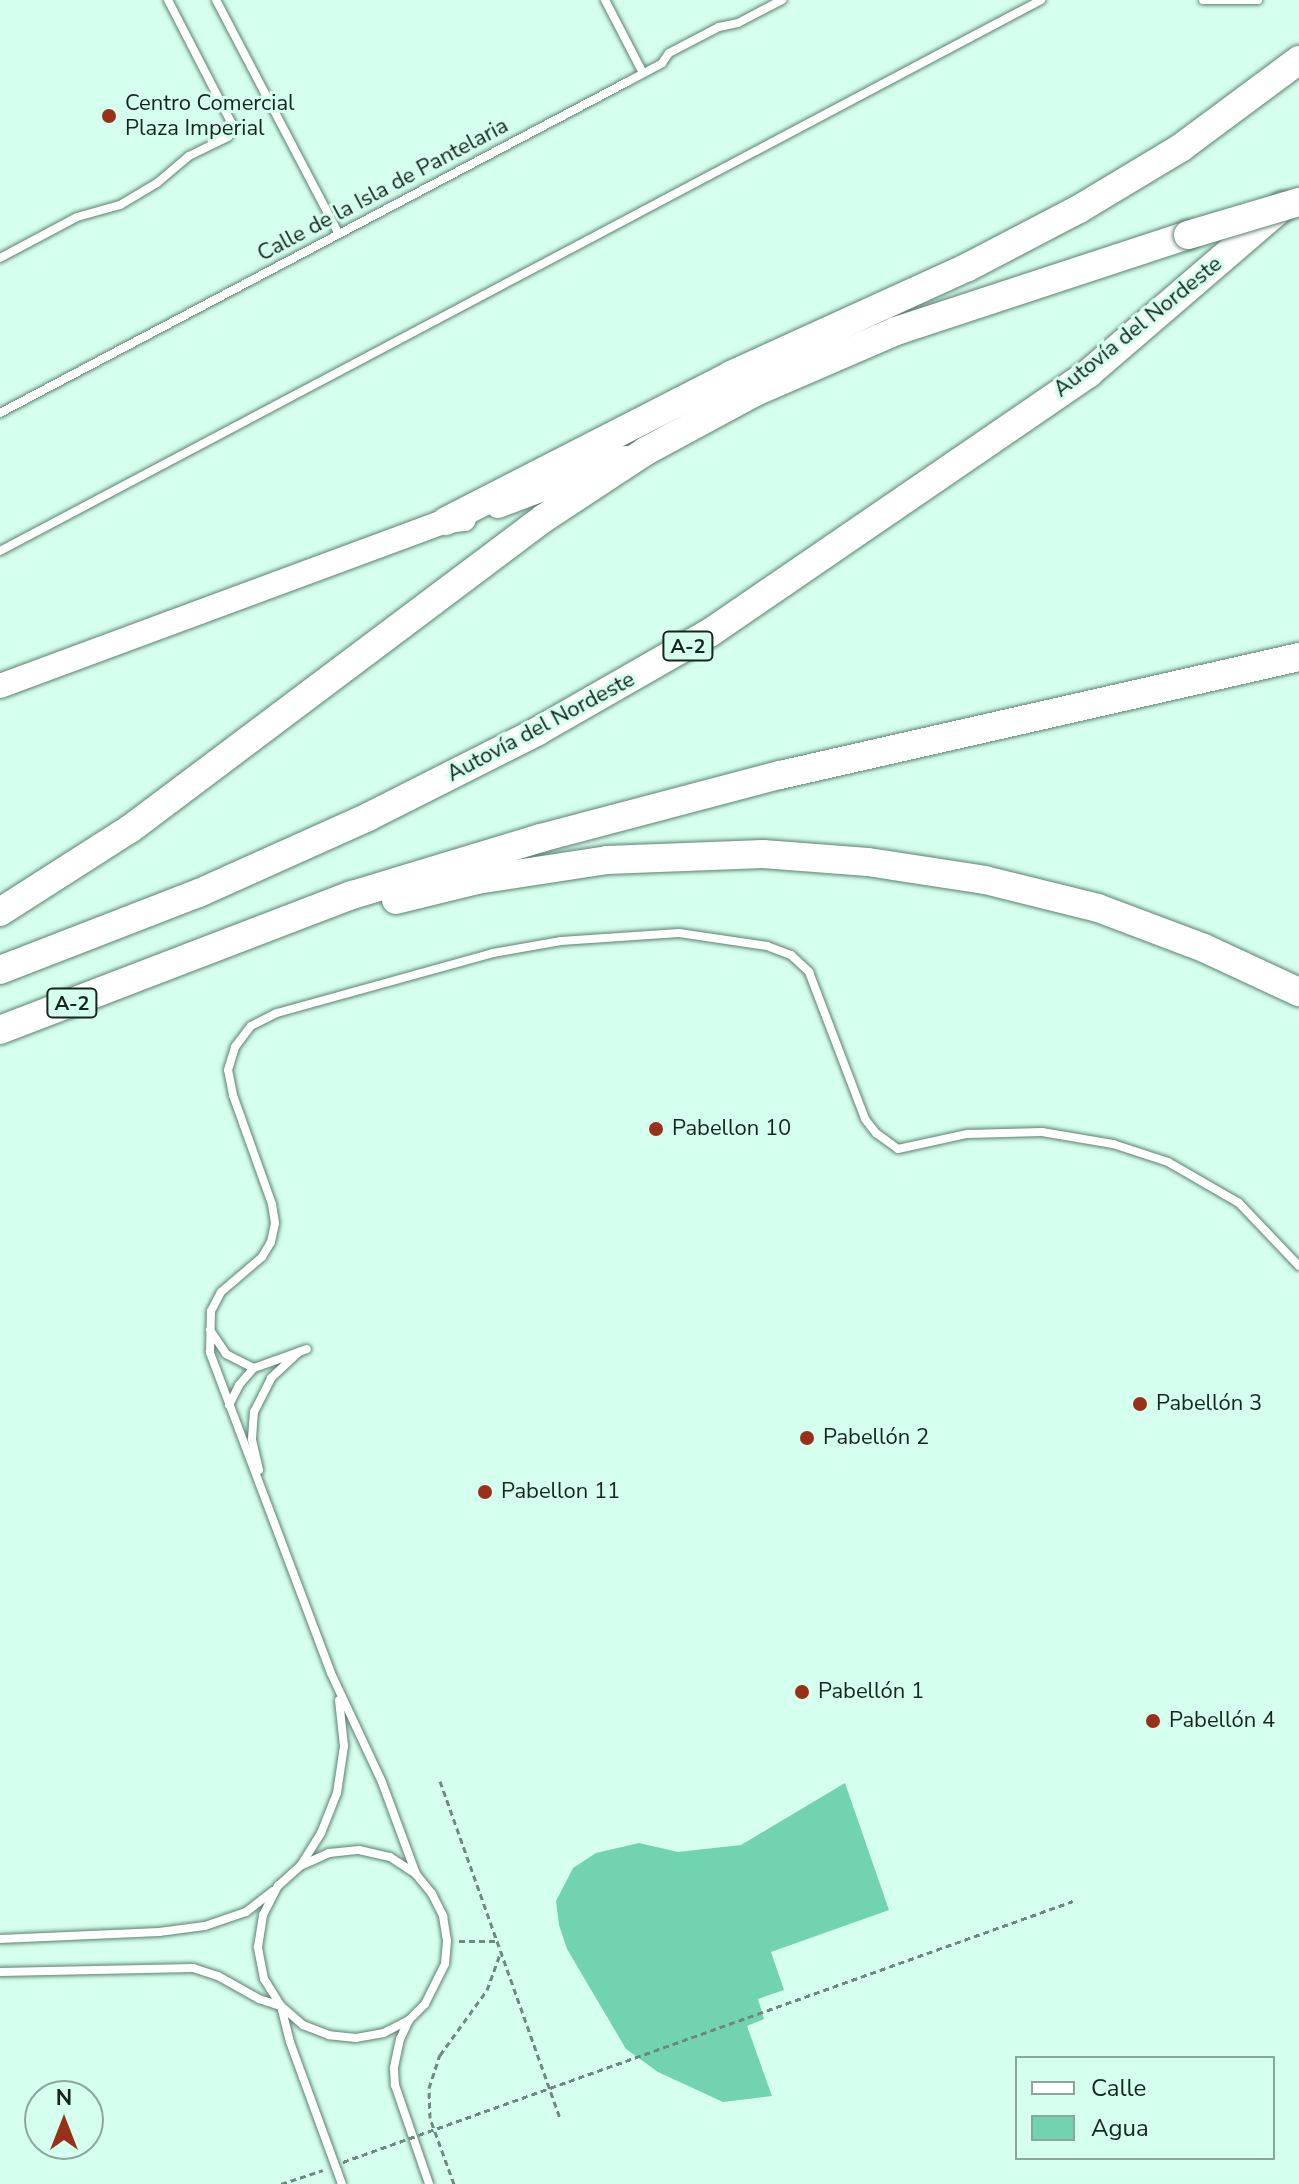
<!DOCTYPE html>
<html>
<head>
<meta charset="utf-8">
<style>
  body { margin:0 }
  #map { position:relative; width:1299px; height:2184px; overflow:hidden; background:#d5ffee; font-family:"Nunito Sans",sans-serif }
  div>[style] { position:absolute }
  .water>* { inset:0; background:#72d3b0 }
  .path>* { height:3px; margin-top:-1.5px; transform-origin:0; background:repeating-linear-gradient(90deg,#6e8a7f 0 6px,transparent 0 10px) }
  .roads { filter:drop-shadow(0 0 2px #5c8173) drop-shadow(0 0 2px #5c8173) }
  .service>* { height:8px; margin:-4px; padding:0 4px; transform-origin:4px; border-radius:4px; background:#fff }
  .primary>* { height:24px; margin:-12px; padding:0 12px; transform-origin:12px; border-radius:12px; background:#fff }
  .motorway>* { height:28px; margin:-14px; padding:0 14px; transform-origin:14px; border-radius:14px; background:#fff }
  .path-bridge>* { height:3px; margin-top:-1.5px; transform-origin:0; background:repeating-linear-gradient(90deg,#6e8a7f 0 6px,transparent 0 10px) }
  .bridges { filter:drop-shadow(0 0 2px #5c8173) drop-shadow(0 0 2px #5c8173) }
  .motorway-bridge>* { height:28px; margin:-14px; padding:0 14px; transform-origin:14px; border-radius:14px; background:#fff }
  .dots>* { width:22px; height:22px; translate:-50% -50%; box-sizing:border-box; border:4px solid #d5ffee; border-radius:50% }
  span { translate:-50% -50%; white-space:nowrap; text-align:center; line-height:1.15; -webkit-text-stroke:6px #d5ffee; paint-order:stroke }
  .shield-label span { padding:2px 6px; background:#d5ffee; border:2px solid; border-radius:6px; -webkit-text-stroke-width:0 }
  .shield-label { font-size:20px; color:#15251f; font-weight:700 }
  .poi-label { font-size:22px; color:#15251f }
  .left { translate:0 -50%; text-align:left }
  .street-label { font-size:22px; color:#15251f }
  .legend { position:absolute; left:1015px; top:2056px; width:260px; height:104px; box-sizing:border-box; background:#d5ffee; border:2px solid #88a89b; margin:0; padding:10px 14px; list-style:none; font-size:24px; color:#15251f }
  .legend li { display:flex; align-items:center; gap:16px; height:40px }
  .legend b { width:40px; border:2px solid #88a89b }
  .north { position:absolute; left:24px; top:2080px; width:80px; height:80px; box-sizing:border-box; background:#d5ffee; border:2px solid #88a89b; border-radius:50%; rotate:0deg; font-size:22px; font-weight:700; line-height:32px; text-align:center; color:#15251f }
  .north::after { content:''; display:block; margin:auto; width:28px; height:36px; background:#99311a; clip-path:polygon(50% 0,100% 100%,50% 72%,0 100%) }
</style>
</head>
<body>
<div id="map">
  <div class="water">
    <div style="clip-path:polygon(845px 1783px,889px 1910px,771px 1952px,784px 1990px,758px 1999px,764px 2019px,747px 2026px,772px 2096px,723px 2102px,658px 2072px,626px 2049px,567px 1949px,559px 1925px,556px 1901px,573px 1868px,596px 1853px,639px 1843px,678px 1852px,741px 1845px)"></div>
  </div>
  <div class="path">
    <div style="left:440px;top:1781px;width:358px;rotate:70.4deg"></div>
    <div style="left:459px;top:1941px;width:36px"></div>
    <div style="left:281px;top:2184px;width:44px;rotate:-18.4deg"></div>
    <div style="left:454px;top:2184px;width:70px;rotate:-110deg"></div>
    <div style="left:430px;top:2118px;width:30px;rotate:-92deg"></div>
    <div style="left:429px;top:2088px;width:35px;rotate:-72deg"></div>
    <div style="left:440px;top:2055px;width:80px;rotate:-54.1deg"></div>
    <div style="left:487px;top:1990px;width:38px;rotate:-70deg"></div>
  </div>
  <div class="roads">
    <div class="service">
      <div style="left:216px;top:0;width:264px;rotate:62.3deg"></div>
      <div style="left:605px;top:0;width:82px;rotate:62.5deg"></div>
      <div style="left:1203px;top:0;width:55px"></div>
      <div style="left:0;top:258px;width:87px;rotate:-28deg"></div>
      <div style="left:77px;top:217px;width:45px;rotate:-15.6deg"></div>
      <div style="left:120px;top:205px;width:43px;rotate:-30.7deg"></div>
      <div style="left:157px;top:183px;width:42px;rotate:-40.2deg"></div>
      <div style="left:189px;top:156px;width:43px;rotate:-26deg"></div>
      <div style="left:228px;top:137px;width:14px;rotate:-73deg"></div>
      <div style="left:232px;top:124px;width:140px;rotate:-117.3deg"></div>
      <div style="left:0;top:413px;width:709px;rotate:-27.83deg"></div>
      <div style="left:627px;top:82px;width:40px;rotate:-28deg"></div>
      <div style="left:662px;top:63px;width:12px;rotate:-55deg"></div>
      <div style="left:669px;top:53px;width:56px;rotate:-27.5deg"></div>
      <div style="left:719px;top:27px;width:19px;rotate:-12deg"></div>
      <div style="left:738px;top:23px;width:50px;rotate:-27.6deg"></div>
      <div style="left:0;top:551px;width:1178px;rotate:-27.89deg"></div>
      <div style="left:210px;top:1330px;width:29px;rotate:56deg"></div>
      <div style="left:226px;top:1354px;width:31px;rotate:27deg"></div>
      <div style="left:229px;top:1405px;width:22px;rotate:-63deg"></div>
      <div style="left:239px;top:1385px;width:23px;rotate:-49deg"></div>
      <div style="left:254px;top:1368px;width:56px;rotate:-19.7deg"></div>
      <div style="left:259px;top:1470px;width:32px;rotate:-103deg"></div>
      <div style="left:252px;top:1439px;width:27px;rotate:-86deg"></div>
      <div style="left:254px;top:1412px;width:38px;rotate:-63deg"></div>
      <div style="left:271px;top:1378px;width:38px;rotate:-43deg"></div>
      <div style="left:301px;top:1865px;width:38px;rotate:-58deg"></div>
      <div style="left:321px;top:1833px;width:43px;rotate:-68.2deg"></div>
      <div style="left:337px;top:1793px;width:48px;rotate:-81.5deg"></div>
      <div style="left:344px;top:1746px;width:46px;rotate:-96.2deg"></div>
      <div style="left:416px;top:1874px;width:98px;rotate:-110.3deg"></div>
      <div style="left:382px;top:1782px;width:120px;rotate:-115.1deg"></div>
      <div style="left:331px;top:1673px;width:343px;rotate:-110.7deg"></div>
      <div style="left:210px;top:1352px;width:41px;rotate:-88.6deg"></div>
      <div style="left:211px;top:1311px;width:21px;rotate:-62deg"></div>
      <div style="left:221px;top:1292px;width:54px;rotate:-40.5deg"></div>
      <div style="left:262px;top:1257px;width:17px;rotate:-59deg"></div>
      <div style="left:271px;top:1242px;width:19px;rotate:-78deg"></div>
      <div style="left:275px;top:1223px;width:19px;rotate:-99deg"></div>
      <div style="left:272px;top:1204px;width:116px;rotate:-109.7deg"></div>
      <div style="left:233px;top:1095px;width:25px;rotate:-101deg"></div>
      <div style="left:228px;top:1070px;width:24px;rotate:-73deg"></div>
      <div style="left:235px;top:1047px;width:26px;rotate:-53deg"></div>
      <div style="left:251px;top:1026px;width:29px;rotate:-27deg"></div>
      <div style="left:277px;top:1013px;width:224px;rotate:-15.5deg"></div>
      <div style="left:493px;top:953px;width:69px;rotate:-10deg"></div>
      <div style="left:561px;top:941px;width:118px;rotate:-3.9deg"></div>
      <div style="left:679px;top:933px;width:89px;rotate:8.4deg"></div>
      <div style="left:767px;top:946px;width:26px;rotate:21deg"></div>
      <div style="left:791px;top:955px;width:25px;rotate:43deg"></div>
      <div style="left:809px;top:972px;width:157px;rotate:69.1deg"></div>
      <div style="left:865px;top:1119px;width:18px;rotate:52deg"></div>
      <div style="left:876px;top:1133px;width:27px;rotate:36deg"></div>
      <div style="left:898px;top:1149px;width:71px;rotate:-12.3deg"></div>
      <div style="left:967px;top:1134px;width:75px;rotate:-1.5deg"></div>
      <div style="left:1042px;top:1132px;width:72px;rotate:9.6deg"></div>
      <div style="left:1113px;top:1144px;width:58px;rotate:18.1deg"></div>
      <div style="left:1168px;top:1162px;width:82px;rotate:30deg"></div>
      <div style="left:1239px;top:1203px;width:87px;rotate:46.4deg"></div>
      <div style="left:0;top:1939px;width:159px;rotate:-2.5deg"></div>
      <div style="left:159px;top:1932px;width:46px;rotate:-7.4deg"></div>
      <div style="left:205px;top:1926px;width:43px;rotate:-18.9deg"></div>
      <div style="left:246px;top:1912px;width:34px;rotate:-38deg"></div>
      <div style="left:0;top:1972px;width:193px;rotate:-1.2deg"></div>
      <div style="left:193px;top:1968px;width:26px;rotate:18deg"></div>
      <div style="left:218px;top:1976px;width:47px;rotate:29.3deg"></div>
      <div style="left:259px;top:1999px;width:23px;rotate:18deg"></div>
      <div style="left:281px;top:2006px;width:37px;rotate:76deg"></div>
      <div style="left:290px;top:2042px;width:151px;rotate:69.9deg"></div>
      <div style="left:409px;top:2020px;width:28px;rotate:153deg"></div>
      <div style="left:384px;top:2033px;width:28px;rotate:170deg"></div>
      <div style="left:356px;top:2038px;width:27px;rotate:-174deg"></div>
      <div style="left:329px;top:2035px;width:28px;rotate:-159deg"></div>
      <div style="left:303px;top:2025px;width:29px;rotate:-139deg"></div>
      <div style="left:281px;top:2006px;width:32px;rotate:-122deg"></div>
      <div style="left:264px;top:1979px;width:33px;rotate:-101deg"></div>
      <div style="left:258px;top:1947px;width:32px;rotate:-81deg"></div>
      <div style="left:263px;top:1915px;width:33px;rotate:-63deg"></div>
      <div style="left:278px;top:1886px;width:30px;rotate:-42deg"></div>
      <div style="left:300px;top:1866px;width:32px;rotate:-24deg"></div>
      <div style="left:329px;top:1853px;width:30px;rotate:-6deg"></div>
      <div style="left:359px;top:1850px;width:32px;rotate:13deg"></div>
      <div style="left:390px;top:1857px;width:31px;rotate:33deg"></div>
      <div style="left:416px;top:1874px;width:26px;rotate:51deg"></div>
      <div style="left:432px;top:1894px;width:25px;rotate:63deg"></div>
      <div style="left:443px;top:1916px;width:25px;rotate:81deg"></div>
      <div style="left:447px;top:1941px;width:23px;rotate:95deg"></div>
      <div style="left:445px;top:1964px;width:45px;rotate:116.6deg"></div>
      <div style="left:425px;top:2004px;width:23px;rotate:135deg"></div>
      <div style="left:409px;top:2020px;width:21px;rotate:115deg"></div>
      <div style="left:400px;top:2039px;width:30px;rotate:102deg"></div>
      <div style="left:394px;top:2068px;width:17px;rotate:87deg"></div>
      <div style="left:395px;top:2085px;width:105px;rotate:71deg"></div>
    </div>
    <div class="primary">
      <div style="left:498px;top:506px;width:136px;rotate:-20.7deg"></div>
      <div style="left:0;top:686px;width:476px;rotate:-20.3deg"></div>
      <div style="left:446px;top:521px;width:18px;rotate:-6deg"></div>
    </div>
    <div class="motorway">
      <div style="left:446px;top:521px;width:320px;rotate:-27.1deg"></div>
      <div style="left:731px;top:375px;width:260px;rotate:-24.5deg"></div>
      <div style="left:968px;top:267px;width:125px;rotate:-27.6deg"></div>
      <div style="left:1079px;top:209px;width:120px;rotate:-31deg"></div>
      <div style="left:1182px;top:147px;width:146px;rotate:-36.6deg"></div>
      <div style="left:396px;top:900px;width:83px;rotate:-13.9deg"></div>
      <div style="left:477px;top:880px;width:132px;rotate:-8.7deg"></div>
      <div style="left:607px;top:860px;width:156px;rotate:-2.2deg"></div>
      <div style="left:763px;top:854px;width:105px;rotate:4.4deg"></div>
      <div style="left:868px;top:862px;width:118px;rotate:8.7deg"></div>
      <div style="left:985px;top:880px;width:116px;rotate:13.9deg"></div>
      <div style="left:1098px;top:908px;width:113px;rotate:20.7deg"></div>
      <div style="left:1204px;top:948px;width:105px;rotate:24.9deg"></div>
      <div style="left:0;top:912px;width:154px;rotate:-32.6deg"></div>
      <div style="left:130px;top:829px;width:518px;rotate:-36.91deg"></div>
      <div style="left:544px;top:518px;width:122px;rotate:-33.3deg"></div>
      <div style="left:646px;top:451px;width:124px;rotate:-28.4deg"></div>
      <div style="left:755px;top:392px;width:154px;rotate:-23.4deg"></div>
      <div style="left:896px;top:331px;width:307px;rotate:-18.2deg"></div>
      <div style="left:0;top:970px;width:213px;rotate:-21.2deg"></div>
      <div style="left:199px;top:893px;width:185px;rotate:-24.2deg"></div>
      <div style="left:368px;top:817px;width:191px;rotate:-26.8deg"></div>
      <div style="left:538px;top:731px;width:199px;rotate:-29.8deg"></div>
      <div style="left:711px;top:632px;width:458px;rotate:-34.4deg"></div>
      <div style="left:1089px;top:373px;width:256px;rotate:-40.7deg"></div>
      <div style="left:0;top:1030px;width:377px;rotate:-21deg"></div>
      <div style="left:352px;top:895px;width:197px;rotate:-16.8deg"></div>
      <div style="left:541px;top:838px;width:247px;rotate:-14.8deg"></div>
      <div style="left:780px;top:775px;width:532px;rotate:-12.81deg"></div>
    </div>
  </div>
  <div class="path-bridge">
    <div style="left:343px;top:2162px;width:775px;rotate:-19.67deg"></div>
  </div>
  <div class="bridges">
    <div class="motorway-bridge">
      <div style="left:1188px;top:235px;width:116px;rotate:-16.6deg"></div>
    </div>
  </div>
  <div class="dots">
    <div style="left:109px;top:116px;background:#99311a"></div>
    <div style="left:656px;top:1129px;background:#99311a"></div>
    <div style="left:1140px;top:1404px;background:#99311a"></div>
    <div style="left:807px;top:1438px;background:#99311a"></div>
    <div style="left:485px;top:1492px;background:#99311a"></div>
    <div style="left:802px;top:1692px;background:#99311a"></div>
    <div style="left:1153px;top:1721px;background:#99311a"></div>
  </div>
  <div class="shield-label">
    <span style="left:688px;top:646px">A-2</span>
    <span style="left:72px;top:1003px">A-2</span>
  </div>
  <div class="poi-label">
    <span class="left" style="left:125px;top:116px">Centro Comercial<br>Plaza Imperial</span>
    <span class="left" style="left:672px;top:1129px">Pabellon 10</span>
    <span class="left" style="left:1156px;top:1404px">Pabellón 3</span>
    <span class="left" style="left:823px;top:1438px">Pabellón 2</span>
    <span class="left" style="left:501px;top:1492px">Pabellon 11</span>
    <span class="left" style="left:818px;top:1692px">Pabellón 1</span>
    <span class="left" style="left:1169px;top:1721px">Pabellón 4</span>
  </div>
  <div class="street-label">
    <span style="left:383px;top:190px;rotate:-28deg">Calle de la Isla de Pantelaria</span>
    <span style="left:1138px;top:327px;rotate:-39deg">Autovía del Nordeste</span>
    <span style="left:541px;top:727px;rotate:-28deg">Autovía del Nordeste</span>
  </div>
  <ul class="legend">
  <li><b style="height:10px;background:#fff"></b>Calle</li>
  <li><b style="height:22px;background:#72d3b0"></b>Agua</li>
  </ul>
  <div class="north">N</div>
</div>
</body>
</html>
